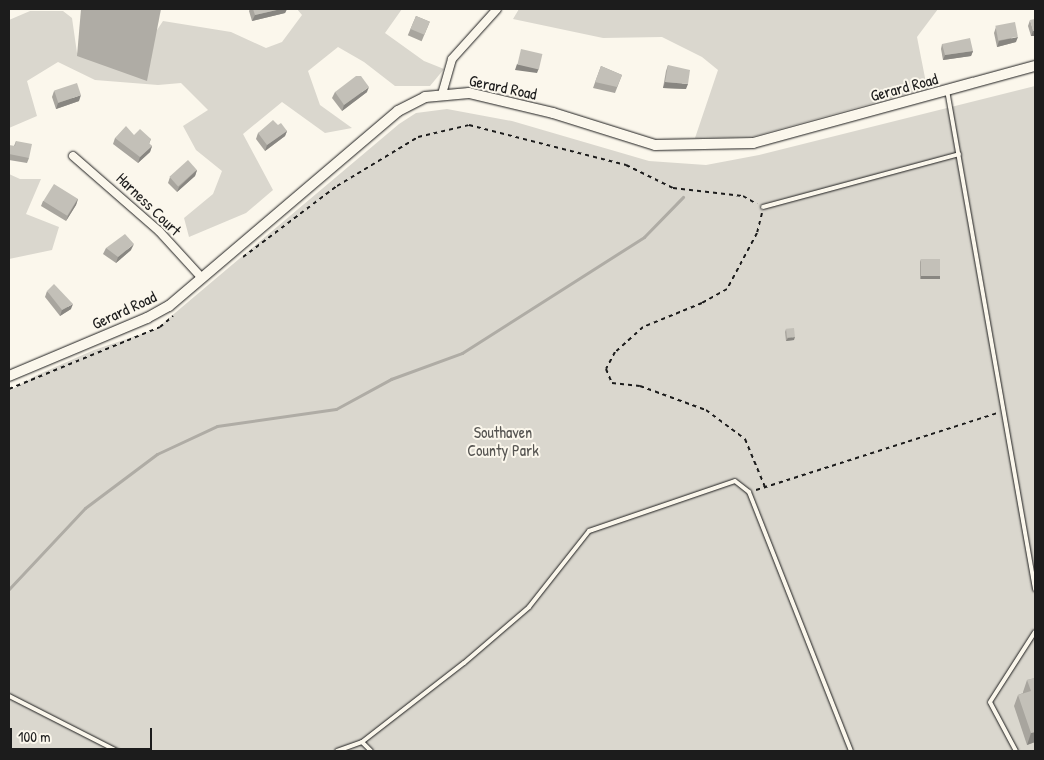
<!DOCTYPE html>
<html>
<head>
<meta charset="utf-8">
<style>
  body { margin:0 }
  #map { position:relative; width:1044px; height:760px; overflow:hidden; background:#fbf7ec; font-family:"Patrick Hand",sans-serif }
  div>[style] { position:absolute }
  .green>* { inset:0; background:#dad7ce }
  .water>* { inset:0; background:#afaca5 }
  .stream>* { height:3px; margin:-1.5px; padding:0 1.5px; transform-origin:1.5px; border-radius:1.5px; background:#afaca5 }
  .path>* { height:2px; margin-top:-1px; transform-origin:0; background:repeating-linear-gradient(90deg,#1c1c1c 0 4px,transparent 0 8px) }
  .roads { filter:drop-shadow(0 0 1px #1c1c1c) drop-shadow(0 0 1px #1c1c1c) }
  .service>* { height:4px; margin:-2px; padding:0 2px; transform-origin:2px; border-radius:2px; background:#fbf7ec }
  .minor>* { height:8px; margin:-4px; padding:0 4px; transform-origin:4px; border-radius:4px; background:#fbf7ec }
  .tertiary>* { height:10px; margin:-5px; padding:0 5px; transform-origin:5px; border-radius:5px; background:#fbf7ec }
  .wall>* { inset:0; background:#a8a59e; transform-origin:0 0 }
  .shaded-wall>* { inset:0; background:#888681; transform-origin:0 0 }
  .building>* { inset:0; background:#c3c0b8; transform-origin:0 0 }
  span { translate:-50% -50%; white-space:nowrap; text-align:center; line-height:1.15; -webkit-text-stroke:4px #fbf7ec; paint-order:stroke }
  .street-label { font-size:16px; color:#1c1c1c }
  .park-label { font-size:16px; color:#555451 }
  .frame { position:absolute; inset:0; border:10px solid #1c1c1c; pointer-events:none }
  .scale { position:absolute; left:10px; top:728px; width:142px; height:22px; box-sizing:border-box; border:2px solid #1c1c1c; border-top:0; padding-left:6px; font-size:15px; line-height:18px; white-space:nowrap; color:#1c1c1c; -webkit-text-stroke:4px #fbf7ec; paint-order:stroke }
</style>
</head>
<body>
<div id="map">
  <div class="green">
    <div style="clip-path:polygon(297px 9px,402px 9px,385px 33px,424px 61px,444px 69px,430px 86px,395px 86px,364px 62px,338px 47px,308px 71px,320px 105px,352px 128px,325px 133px,282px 102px,243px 134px,273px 190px,246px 213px,189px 237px,184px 218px,213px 194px,222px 171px,196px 150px,183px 126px,208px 110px,181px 83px,158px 85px,95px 80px,58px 62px,27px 81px,37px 116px,9px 128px,9px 20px,30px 11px,63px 11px,72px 18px,77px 53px,151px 39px,163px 21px,231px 32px,266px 48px,282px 42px,302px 15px)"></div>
    <div style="clip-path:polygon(519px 9px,640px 10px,938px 9px,917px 37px,927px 88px,751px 137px,695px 138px,718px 70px,702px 57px,662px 37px,603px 38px,513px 19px)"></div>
    <div style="clip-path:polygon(1035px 86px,1035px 751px,9px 751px,9px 391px,37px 375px,94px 350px,156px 329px,399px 124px,416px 113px,447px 109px,512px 121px,649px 161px,706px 165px,759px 155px)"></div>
    <div style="clip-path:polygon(9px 174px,20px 179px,41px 179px,26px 214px,59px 227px,52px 250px,9px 259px)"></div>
  </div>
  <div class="water">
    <div style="clip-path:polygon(81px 9px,161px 9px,147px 81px,77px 56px)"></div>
  </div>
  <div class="stream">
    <div style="left:9px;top:589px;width:111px;rotate:-46.8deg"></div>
    <div style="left:85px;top:508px;width:90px;rotate:-36.9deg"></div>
    <div style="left:157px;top:454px;width:66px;rotate:-25deg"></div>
    <div style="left:217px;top:426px;width:120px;rotate:-8.1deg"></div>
    <div style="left:336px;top:409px;width:63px;rotate:-28.6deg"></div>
    <div style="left:391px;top:379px;width:76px;rotate:-20.1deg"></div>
    <div style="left:462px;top:353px;width:216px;rotate:-32.5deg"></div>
    <div style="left:644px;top:237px;width:56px;rotate:-45.7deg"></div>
  </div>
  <div class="path">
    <div style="left:762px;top:213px;width:21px;rotate:104deg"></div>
    <div style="left:757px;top:233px;width:64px;rotate:118.2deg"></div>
    <div style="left:727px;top:289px;width:29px;rotate:151deg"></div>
    <div style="left:702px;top:303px;width:64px;rotate:157.9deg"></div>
    <div style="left:643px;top:327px;width:38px;rotate:138deg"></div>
    <div style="left:615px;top:352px;width:19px;rotate:118deg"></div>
    <div style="left:606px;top:369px;width:15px;rotate:67deg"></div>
    <div style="left:612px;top:383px;width:28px;rotate:6deg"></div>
    <div style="left:640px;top:386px;width:70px;rotate:20deg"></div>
    <div style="left:706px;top:410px;width:49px;rotate:36.6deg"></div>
    <div style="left:745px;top:439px;width:52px;rotate:67.4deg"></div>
    <div style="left:243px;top:257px;width:118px;rotate:-37.1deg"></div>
    <div style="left:337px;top:186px;width:95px;rotate:-31.2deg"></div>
    <div style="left:418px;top:137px;width:52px;rotate:-13.2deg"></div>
    <div style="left:469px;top:125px;width:162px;rotate:14.3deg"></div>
    <div style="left:626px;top:165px;width:52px;rotate:26.1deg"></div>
    <div style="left:673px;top:188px;width:70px;rotate:6.5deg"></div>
    <div style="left:743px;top:196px;width:16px;rotate:30deg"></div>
    <div style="left:9px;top:389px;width:163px;rotate:-22.3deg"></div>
    <div style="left:160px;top:327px;width:17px;rotate:-40deg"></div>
    <div style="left:756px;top:490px;width:253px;rotate:-17.7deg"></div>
  </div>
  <div class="roads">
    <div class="service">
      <div style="left:947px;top:90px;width:507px;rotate:80deg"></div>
      <div style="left:763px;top:207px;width:203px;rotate:-15.1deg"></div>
      <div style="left:9px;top:696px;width:121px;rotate:27deg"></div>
      <div style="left:362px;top:742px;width:13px;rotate:45deg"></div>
      <div style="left:337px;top:751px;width:27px;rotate:-20deg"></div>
      <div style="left:362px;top:742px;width:129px;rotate:-37.8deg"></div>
      <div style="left:464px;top:663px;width:86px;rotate:-40.7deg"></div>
      <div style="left:529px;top:607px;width:97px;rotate:-51.7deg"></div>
      <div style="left:589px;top:531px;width:154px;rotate:-18.9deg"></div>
      <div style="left:735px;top:481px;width:18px;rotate:38deg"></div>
      <div style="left:749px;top:492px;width:278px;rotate:68.5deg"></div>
      <div style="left:1016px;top:751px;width:55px;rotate:-118deg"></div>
      <div style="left:990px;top:702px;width:83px;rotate:-57.3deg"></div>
    </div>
    <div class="minor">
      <div style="left:442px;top:94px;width:36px;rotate:-74deg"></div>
      <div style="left:452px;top:59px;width:67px;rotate:-48deg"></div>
      <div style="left:73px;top:156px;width:114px;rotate:41.1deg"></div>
      <div style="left:159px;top:231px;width:62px;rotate:47.6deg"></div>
    </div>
    <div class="tertiary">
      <div style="left:9px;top:376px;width:150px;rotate:-22.8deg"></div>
      <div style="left:147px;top:318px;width:25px;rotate:-29deg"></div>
      <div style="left:169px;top:306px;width:301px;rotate:-40.4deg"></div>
      <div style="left:398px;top:111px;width:30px;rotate:-27deg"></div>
      <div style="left:425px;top:97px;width:44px;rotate:-5.2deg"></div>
      <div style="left:469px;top:93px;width:86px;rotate:13.4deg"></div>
      <div style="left:553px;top:113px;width:107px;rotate:17.4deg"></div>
      <div style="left:655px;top:145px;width:98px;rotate:-1.2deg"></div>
      <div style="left:753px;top:143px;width:292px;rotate:-15.3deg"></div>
    </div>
  </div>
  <div class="wall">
    <div style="clip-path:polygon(250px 9px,287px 9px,285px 13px,252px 21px,249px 11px)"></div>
    <div style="left:416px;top:16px;width:15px;height:21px;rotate:23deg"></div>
    <div style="clip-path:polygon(1030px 20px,1035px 36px,1031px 36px,1028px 26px)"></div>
    <div style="clip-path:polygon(996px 27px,1016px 42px,997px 47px,994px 33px)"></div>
    <div style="clip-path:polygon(942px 44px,973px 51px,971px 56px,943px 60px,941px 49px)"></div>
    <div style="clip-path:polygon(668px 65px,686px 89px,663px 88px,666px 71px)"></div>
    <div style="clip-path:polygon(601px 66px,622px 75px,615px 93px,593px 88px)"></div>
    <div style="clip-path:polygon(54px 91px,79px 101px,56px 109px,52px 97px)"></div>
    <div style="clip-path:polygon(335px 92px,367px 92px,342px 111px,332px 98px)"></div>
    <div style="clip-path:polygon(278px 125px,287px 131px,285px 136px,265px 151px,256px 139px,258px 133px)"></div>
    <div style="clip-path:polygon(134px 135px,151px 139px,149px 144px,152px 146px,150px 152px,138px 163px,113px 144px,115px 138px)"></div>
    <div style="clip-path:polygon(16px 141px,29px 158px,27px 163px,9px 160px,9px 146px,14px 146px)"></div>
    <div style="clip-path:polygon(197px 170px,195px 176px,177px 192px,168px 183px,170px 177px)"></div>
    <div style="clip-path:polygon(78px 199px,76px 205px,66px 221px,41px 206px,43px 201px)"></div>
    <div style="clip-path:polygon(106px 248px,131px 250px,116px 263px,103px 254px)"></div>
    <div style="clip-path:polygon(921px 259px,939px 279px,920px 279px,920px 262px)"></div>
    <div style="clip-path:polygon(47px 291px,71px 309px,60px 316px,45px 297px)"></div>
    <div style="clip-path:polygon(786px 329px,794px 340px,786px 341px,785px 332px)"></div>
    <div style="clip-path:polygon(1035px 678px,1035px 742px,1027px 745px,1014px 706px,1018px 695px,1023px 693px,1023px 692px,1027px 680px)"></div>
  </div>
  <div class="shaded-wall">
    <div style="clip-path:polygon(281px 9px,287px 9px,285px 13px,252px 21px,255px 15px)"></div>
    <div style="clip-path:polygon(1035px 30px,1035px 36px,1031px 36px,1033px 31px)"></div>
    <div style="clip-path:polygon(1018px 37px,1016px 42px,997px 47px,999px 41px)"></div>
    <div style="clip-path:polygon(973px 51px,971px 56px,943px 60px,945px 55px)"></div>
    <div style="clip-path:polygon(517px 64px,539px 68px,537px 73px,515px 70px)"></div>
    <div style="clip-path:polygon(665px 82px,688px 84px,686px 89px,663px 88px)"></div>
    <div style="clip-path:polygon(369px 87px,367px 92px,342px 111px,344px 105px)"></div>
    <div style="clip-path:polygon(81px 95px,79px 101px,56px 109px,58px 103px)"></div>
    <div style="clip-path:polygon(287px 131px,285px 136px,265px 151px,267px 145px)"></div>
    <div style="clip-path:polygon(152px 146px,150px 152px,138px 163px,140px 157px)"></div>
    <div style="clip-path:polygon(197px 170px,195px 176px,177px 192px,179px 187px)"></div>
    <div style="clip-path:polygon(78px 199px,76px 205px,66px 221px,68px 216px)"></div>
    <div style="clip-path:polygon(134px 244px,131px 250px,116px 263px,118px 257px)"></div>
    <div style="left:921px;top:276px;width:19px;height:3px"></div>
    <div style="clip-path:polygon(73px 304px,71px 309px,60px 316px,62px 310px)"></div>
    <div style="clip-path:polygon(795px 337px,794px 340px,786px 341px,788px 338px)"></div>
    <div style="clip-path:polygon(1035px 732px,1035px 742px,1027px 745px,1031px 733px)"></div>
  </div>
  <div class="building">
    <div style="clip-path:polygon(253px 9px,281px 9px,255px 15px)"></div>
    <div style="left:416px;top:16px;width:15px;height:14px;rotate:23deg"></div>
    <div style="clip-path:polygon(1035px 19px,1035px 30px,1033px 31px,1030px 20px)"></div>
    <div style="left:1015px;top:22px;width:15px;height:20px;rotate:79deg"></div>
    <div style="clip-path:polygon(970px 38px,973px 51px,945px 55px,942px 44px)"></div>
    <div style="left:521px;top:49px;width:22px;height:16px;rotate:13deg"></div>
    <div style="clip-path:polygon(668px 65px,690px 70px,688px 84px,665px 82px)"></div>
    <div style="clip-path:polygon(601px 66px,622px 75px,617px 87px,595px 82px)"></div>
    <div style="clip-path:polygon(356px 76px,361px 76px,369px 87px,344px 105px,335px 92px)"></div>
    <div style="left:77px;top:83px;width:13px;height:24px;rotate:72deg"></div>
    <div style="clip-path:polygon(273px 120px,278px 125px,281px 123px,287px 131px,267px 145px,258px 133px)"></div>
    <div style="clip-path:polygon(126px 126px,134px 135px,140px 129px,151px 139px,149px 143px,152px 146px,140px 157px,115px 138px)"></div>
    <div style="clip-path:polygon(16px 141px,32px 144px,29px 158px,9px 154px,9px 145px,15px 146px)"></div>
    <div style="left:188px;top:160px;width:13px;height:25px;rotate:48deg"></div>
    <div style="left:54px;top:184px;width:28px;height:20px;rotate:32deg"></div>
    <div style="clip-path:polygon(125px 234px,134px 244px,118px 257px,106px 248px)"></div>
    <div style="left:921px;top:259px;width:19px;height:17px"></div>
    <div style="clip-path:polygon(54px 284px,73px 304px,62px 310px,47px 291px)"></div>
    <div style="left:794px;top:328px;width:9px;height:8px;rotate:84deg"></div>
    <div style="clip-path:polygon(1035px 678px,1035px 732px,1031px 733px,1018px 695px,1031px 691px,1027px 680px)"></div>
  </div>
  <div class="street-label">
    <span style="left:503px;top:87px;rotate:12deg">Gerard Road</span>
    <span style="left:904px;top:87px;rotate:-15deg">Gerard Road</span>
    <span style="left:149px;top:204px;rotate:44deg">Harness Court</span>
    <span style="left:124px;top:310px;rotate:-25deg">Gerard Road</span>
  </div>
  <div class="park-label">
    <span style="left:503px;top:441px">Southaven<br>County Park</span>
  </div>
  <div class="frame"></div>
  <div class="scale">100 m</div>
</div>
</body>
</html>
